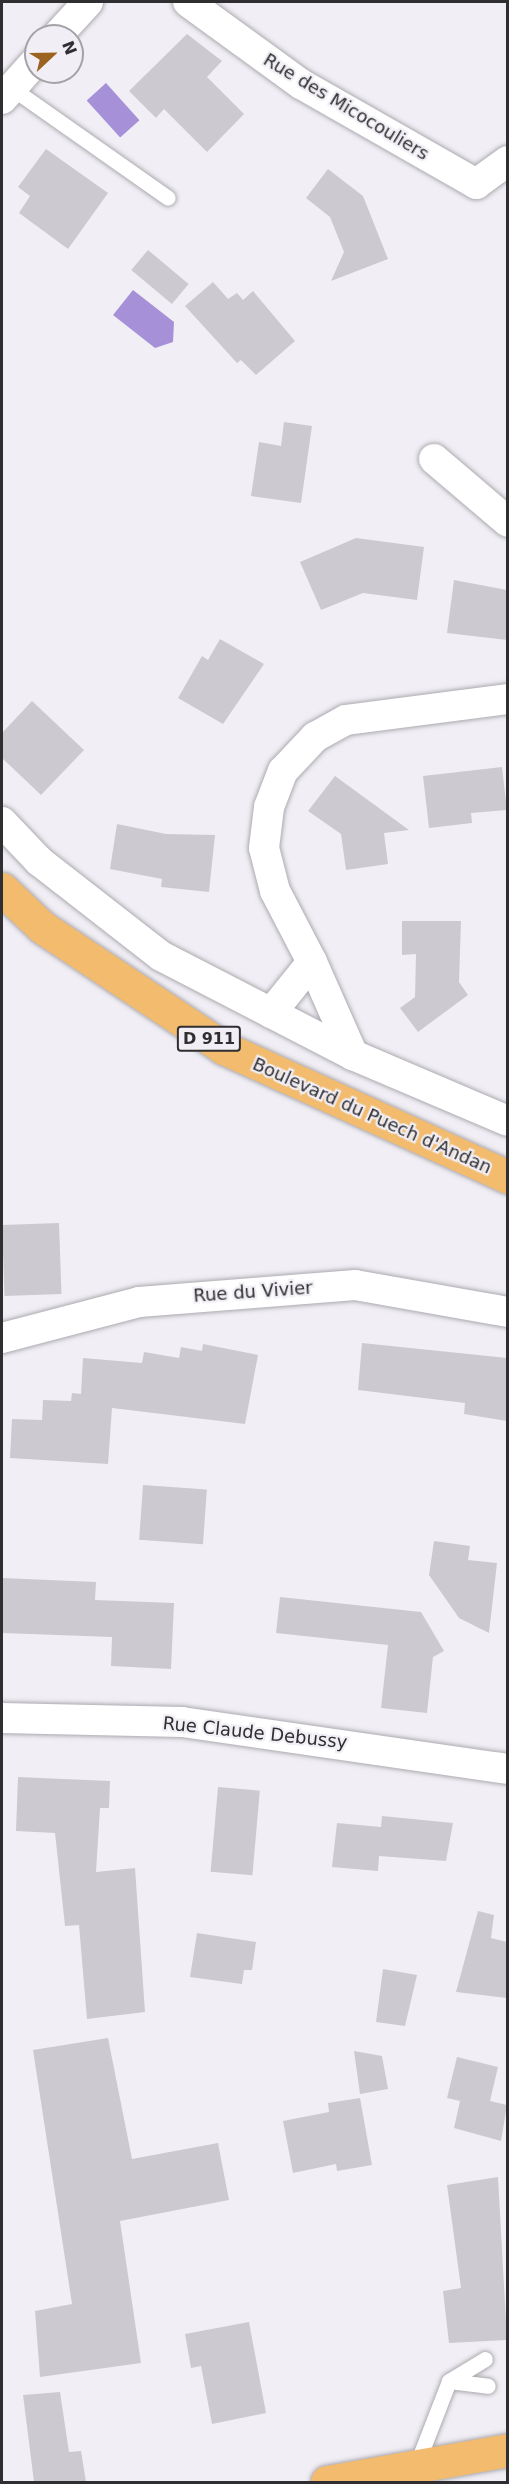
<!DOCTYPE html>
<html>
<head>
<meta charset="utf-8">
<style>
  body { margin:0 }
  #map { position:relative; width:509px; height:2484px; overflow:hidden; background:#f1eff5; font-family:"DejaVu Sans",sans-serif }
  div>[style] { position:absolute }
  .water>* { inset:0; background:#a690d7; transform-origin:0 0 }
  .building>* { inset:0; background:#cccad0; transform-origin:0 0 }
  .roads { filter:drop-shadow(0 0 2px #acaab0) drop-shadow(0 0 2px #acaab0) }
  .service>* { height:15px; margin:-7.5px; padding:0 7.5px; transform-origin:7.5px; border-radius:7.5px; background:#fff }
  .minor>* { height:30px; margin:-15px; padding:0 15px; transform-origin:15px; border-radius:15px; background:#fff }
  .primary>* { height:33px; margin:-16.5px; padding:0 16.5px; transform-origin:16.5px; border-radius:16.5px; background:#f2bb6e }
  span { translate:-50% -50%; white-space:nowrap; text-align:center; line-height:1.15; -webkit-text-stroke:4.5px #f1eff5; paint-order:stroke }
  .shield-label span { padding:2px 4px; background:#f1eff5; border:2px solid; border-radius:4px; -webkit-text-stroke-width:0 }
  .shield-label { font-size:16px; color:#2f2e30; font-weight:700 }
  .street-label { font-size:18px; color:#2f2e30 }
  .frame { position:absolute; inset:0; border:3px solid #2f2e30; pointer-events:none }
  .north { position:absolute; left:24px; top:24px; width:60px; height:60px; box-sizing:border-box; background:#f1eff5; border:2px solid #a3a2a6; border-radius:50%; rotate:68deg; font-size:16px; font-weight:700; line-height:24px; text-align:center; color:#2f2e30 }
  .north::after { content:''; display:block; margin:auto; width:21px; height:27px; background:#9b6220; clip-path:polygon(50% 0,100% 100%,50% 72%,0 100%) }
</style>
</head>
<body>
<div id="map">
  <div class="water">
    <div style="left:106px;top:83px;width:50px;height:26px;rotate:48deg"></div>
    <div style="clip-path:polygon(133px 290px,174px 322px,173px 342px,155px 348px,113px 315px)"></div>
  </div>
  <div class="building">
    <div style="clip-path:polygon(187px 34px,222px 61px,207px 77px,244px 114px,207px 152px,164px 109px,156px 118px,129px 91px)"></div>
    <div style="clip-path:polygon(46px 149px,108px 193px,68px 249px,19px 213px,30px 196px,18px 187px)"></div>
    <div style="clip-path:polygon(328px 169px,363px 196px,388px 259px,331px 281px,344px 252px,330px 217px,306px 198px)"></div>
    <div style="left:148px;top:250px;width:53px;height:26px;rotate:40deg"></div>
    <div style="clip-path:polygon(213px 282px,228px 299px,237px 293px,243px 300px,253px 291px,295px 341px,256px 375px,241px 360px,237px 363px,185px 306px)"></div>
    <div style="clip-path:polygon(284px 422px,312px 426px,301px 503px,251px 496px,259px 442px,281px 446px)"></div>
    <div style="clip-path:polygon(356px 538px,424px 547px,417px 600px,363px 593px,321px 610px,300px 562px)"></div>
    <div style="clip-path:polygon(454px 580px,507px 590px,507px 640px,447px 633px)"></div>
    <div style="clip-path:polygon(220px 639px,264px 664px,223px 724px,178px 698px,202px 656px,208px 660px)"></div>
    <div style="clip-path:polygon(32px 701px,84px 750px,41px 795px,2px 758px,2px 733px)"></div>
    <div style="clip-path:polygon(502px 767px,507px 810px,471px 813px,472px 823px,429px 828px,423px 776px)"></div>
    <div style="clip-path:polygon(335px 776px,409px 830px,384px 833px,388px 864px,346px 870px,341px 834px,308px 811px)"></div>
    <div style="clip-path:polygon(117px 824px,166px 834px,215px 835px,209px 892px,161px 887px,162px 879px,110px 869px)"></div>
    <div style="clip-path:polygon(402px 921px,461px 921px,459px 982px,468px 995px,418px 1032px,400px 1008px,415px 997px,416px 954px,402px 955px)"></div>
    <div style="left:59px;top:1223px;width:71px;height:57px;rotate:88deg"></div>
    <div style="clip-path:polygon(362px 1343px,507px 1358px,507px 1421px,464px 1414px,465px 1403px,358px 1390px)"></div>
    <div style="clip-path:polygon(203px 1344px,258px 1355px,245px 1424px,112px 1408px,108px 1464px,10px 1458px,12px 1419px,42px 1420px,43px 1400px,71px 1401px,72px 1393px,81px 1394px,83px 1358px,142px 1363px,144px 1352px,179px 1358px,181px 1347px,202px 1351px)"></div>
    <div style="left:143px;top:1485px;width:64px;height:55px;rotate:4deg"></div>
    <div style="clip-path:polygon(434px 1541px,470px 1546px,468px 1560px,497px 1563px,489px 1633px,459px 1618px,429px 1575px)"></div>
    <div style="clip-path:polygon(2px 1578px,96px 1582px,95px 1600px,174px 1603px,171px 1669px,111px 1666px,112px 1637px,2px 1633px)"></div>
    <div style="clip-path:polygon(280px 1597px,421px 1612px,444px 1651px,433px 1657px,427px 1713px,381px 1708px,388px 1645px,276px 1633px)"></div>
    <div style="clip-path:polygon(18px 1777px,110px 1781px,109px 1808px,100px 1808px,96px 1872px,135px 1868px,145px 2012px,87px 2019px,79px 1925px,65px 1926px,55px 1833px,16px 1831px)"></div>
    <div style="left:218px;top:1787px;width:42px;height:85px;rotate:5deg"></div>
    <div style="clip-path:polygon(382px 1816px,453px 1823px,446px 1861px,379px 1856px,378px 1871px,332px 1867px,337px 1823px,381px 1827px)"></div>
    <div style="clip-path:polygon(478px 1911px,494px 1915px,491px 1938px,507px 1942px,507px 1998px,456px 1992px)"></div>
    <div style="clip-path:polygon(197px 1933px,256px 1942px,252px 1970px,244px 1970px,242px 1984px,190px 1977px)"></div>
    <div style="clip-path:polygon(383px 1969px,417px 1975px,405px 2026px,376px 2022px)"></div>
    <div style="clip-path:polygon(108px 2038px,132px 2159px,218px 2143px,229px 2200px,120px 2221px,141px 2363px,40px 2377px,35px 2311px,72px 2304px,33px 2050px)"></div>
    <div style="clip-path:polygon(354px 2051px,382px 2056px,388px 2089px,360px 2094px)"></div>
    <div style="clip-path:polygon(457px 2057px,498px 2067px,490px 2101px,507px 2105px,501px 2141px,454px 2128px,460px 2101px,447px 2098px)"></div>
    <div style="clip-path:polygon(360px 2098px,372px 2165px,337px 2171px,336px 2164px,293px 2173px,283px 2121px,329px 2112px,328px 2103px)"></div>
    <div style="clip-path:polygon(498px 2177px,507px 2340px,449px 2343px,443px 2291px,461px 2288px,447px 2185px)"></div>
    <div style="clip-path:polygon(249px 2322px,266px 2413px,212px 2424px,201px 2366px,191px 2368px,185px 2334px)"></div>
    <div style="clip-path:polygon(60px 2392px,69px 2452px,81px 2451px,86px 2482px,34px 2482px,23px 2395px)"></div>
  </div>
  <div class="roads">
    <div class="service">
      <div style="left:13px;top:89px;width:189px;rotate:35.1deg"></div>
      <div style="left:449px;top:2381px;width:39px;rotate:7deg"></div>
      <div style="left:416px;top:2466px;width:91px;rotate:-68.8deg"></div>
      <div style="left:449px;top:2381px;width:42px;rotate:-31.4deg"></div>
    </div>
    <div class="minor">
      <div style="left:188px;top:2px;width:140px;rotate:36deg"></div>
      <div style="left:301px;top:84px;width:202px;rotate:29.7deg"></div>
      <div style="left:476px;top:184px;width:39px;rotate:-36deg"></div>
      <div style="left:57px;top:36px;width:46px;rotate:-47.6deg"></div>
      <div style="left:2px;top:99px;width:51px;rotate:-48.2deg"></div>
      <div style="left:434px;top:459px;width:97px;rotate:40.4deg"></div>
      <div style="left:2px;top:822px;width:54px;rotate:46.5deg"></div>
      <div style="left:39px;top:861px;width:155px;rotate:37.9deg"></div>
      <div style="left:161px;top:956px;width:216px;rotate:27.3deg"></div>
      <div style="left:353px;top:1055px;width:168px;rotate:23.1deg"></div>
      <div style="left:312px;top:962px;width:80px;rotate:-117.5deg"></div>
      <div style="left:275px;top:891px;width:44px;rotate:-104.3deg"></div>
      <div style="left:264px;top:848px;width:41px;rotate:-83deg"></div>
      <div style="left:269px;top:807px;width:39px;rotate:-69deg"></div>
      <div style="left:283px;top:771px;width:47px;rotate:-46.7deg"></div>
      <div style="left:315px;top:737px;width:35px;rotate:-29deg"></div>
      <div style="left:346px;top:720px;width:163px;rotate:-7.4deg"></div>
      <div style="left:271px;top:1013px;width:65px;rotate:-51.2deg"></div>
      <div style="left:312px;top:962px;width:102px;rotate:66.2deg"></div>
      <div style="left:2px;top:1338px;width:142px;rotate:-14.7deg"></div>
      <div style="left:139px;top:1302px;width:217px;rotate:-4.5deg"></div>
      <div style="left:355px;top:1285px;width:155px;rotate:10deg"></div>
      <div style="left:2px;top:1718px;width:180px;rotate:1.3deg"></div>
      <div style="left:182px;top:1722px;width:329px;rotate:8.2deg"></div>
    </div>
    <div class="primary">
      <div style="left:2px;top:889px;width:55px;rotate:43.5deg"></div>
      <div style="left:42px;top:927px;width:219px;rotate:33.6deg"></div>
      <div style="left:224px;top:1048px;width:312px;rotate:24.4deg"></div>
      <div style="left:327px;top:2482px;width:184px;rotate:-10deg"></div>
    </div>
  </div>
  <div class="shield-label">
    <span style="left:209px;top:1039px">D 911</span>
  </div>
  <div class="street-label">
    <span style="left:346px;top:107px;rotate:31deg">Rue des Micocouliers</span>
    <span style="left:372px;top:1116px;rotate:24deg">Boulevard du Puech d'Andan</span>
    <span style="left:253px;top:1292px;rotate:-4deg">Rue du Vivier</span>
    <span style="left:255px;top:1733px;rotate:6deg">Rue Claude Debussy</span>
  </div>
  <div class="frame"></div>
  <div class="north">N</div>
</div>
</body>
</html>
